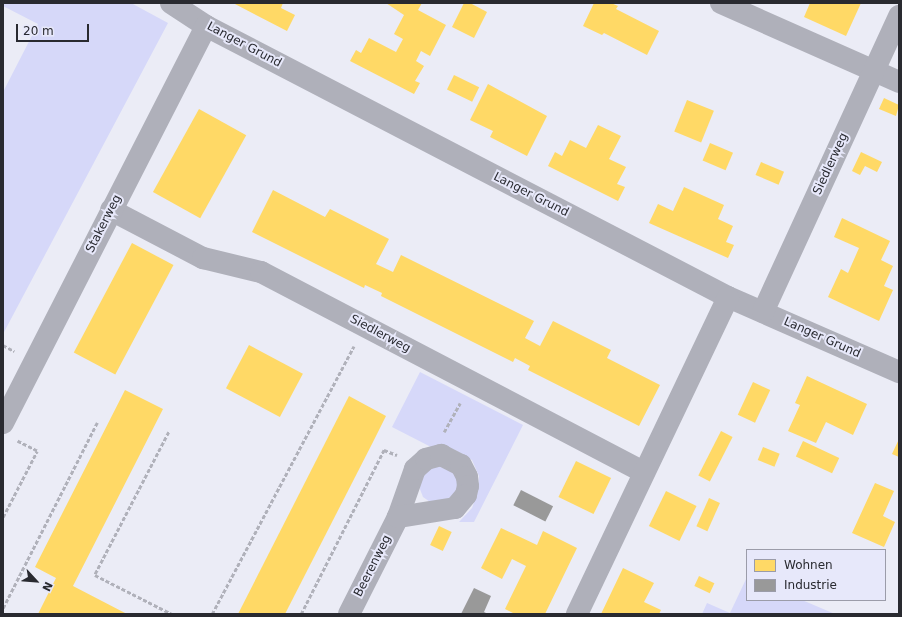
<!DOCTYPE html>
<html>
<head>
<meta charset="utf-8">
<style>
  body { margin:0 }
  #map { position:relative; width:902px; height:617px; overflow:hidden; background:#ebecf6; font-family:"DejaVu Sans",sans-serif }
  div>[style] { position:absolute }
  .green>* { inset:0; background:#d6d8f9 }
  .homes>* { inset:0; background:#ffd966; transform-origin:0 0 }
  .industry>* { inset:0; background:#999; transform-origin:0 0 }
  .path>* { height:2.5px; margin-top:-1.25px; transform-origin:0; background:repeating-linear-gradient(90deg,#b0b1ba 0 4px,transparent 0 6px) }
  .minor>* { height:22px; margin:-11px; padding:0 11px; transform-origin:11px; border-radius:11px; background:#afb0ba }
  span { translate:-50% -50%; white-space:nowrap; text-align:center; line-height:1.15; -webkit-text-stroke:4px #e7e8fa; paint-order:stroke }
  .street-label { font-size:12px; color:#292a30 }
  .frame { position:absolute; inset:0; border:4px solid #292a30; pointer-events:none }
  .legend { position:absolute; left:746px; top:549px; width:140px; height:52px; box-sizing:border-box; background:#e7e8fa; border:1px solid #9b9ca9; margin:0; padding:5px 7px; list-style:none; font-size:12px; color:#292a30 }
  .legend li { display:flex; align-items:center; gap:8px; height:20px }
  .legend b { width:20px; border:1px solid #9b9ca9 }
  .north { position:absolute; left:16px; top:561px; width:40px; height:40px; -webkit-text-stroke:3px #e7e8fa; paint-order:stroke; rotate:116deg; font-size:11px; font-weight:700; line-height:16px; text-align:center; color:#292a30 }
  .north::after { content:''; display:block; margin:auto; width:14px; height:18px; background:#292a30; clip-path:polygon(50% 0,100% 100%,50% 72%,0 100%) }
  .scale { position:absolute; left:16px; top:24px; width:73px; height:18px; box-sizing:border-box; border:2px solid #292a30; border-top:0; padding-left:5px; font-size:12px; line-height:14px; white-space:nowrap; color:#292a30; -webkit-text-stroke:3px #e7e8fa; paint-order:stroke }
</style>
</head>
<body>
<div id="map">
  <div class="green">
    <div style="clip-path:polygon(3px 3px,131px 3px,168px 23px,3px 334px,3px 92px,38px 24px,3px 6px)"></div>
    <div style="clip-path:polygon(420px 372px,523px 425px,474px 522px,459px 522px,472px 508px,477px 494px,479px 476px,472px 460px,455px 450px,431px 447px,392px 427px)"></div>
    <div style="clip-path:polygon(442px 464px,458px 476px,457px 495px,433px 504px,423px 497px,418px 484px,423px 471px)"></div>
    <div style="clip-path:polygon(747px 577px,747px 600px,802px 600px,835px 614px,702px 614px,707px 603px,730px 613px)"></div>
  </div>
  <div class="homes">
    <div style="clip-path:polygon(233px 3px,283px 3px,281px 8px,295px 15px,287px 31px)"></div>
    <div style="clip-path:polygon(386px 3px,422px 3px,418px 10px,446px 25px,430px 56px,421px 51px,416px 61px,424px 66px,415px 81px,420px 83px,414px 94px,350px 61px,356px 50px,361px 53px,369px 38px,396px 52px,403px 39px,394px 34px,404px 15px)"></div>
    <div style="clip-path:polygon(464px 3px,470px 3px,487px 12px,474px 38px,452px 27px)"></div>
    <div style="clip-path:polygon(594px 3px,611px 3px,618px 6px,616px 9px,659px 31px,647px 55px,604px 33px,602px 35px,583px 26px)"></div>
    <div style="clip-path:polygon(810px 3px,861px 3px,846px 36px,804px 17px)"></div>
    <div style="left:454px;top:75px;width:28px;height:16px;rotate:26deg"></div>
    <div style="clip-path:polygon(488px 84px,547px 116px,527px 156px,490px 137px,493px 131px,470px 120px)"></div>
    <div style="clip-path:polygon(884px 98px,899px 105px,896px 116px,879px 109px)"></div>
    <div style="left:687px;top:100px;width:29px;height:34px;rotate:22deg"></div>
    <div style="left:199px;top:109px;width:54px;height:95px;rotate:29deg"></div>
    <div style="clip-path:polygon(598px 125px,621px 136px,609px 159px,626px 167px,617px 184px,625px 187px,618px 201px,548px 166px,555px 152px,562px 156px,570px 140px,586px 148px)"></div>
    <div style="left:710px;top:143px;width:25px;height:19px;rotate:23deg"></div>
    <div style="clip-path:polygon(861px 152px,882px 162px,877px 172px,865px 166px,860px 175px,852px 171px)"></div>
    <div style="left:761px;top:162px;width:25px;height:14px;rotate:23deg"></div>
    <div style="clip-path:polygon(684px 187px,724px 205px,718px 219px,733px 226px,726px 242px,734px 245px,728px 258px,649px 223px,658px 204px,673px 211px)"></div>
    <div style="clip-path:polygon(273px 190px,325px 217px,330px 209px,389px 239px,376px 264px,393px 272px,401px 255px,534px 321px,525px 338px,540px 346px,553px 321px,611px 350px,607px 358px,660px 385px,639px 426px,528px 370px,530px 366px,515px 358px,513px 362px,381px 296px,382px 293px,365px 285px,364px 288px,252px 232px)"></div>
    <div style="clip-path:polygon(842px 218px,890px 241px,881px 260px,893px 266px,884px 286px,893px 290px,879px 321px,828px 297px,841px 269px,848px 273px,859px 248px,834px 237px)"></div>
    <div style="left:132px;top:243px;width:47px;height:124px;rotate:28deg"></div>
    <div style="left:249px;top:345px;width:61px;height:49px;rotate:28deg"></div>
    <div style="clip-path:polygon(807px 376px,867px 404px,853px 435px,826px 422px,816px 443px,788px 431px,800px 405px,795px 403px)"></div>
    <div style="left:753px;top:382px;width:19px;height:36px;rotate:25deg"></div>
    <div style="clip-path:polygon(125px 390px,163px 409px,73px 586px,127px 614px,38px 614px,56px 578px,35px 567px)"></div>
    <div style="clip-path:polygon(349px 396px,386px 416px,373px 442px,285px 614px,238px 614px)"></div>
    <div style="left:721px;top:431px;width:13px;height:50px;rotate:27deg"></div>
    <div style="clip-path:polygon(899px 439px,899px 457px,892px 454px)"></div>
    <div style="left:803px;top:441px;width:40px;height:17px;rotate:25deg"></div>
    <div style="left:763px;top:447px;width:18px;height:14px;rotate:22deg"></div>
    <div style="left:576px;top:461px;width:39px;height:40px;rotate:26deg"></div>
    <div style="clip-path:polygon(875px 483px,894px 491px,883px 516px,895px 522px,884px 547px,852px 533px)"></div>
    <div style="left:666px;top:491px;width:34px;height:39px;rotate:26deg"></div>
    <div style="left:709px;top:498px;width:12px;height:31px;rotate:24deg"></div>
    <div style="left:439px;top:526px;width:14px;height:21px;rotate:25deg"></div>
    <div style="clip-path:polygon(501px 528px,537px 545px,543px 531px,577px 548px,545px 614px,515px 614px,505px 609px,526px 566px,512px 559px,502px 579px,481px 568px)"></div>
    <div style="clip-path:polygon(623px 568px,654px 583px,644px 602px,661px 610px,659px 614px,601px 614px)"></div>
    <div style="left:699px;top:576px;width:17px;height:11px;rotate:25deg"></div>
  </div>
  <div class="industry">
    <div style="left:521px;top:490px;width:36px;height:17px;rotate:27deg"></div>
    <div style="clip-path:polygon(474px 588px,491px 596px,484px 612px,488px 614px,461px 614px)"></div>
  </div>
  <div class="path">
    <div style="left:3px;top:345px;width:13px;rotate:29deg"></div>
    <div style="left:169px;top:432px;width:161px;rotate:117.4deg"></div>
    <div style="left:95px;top:575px;width:86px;rotate:26.9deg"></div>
    <div style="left:444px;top:432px;width:33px;rotate:-61deg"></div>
    <div style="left:3px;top:517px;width:74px;rotate:-62.7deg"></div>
    <div style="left:37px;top:451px;width:22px;rotate:-153deg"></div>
    <div style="left:3px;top:608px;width:208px;rotate:-63.1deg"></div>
    <div style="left:212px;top:614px;width:303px;rotate:-62.1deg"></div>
    <div style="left:301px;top:614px;width:184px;rotate:-63.2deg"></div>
    <div style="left:384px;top:450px;width:14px;rotate:21deg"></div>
  </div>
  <div class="minor">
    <div style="left:171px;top:3px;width:42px;rotate:33.3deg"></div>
    <div style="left:206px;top:26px;width:588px;rotate:27.44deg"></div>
    <div style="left:728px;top:297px;width:187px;rotate:23.7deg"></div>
    <div style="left:721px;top:3px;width:195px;rotate:23.9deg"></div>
    <div style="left:111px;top:210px;width:104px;rotate:27.6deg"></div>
    <div style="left:203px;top:258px;width:60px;rotate:13.6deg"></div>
    <div style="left:261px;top:272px;width:432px;rotate:27.6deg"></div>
    <div style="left:763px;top:312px;width:326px;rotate:-65.3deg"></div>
    <div style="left:3px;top:423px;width:446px;rotate:-62.9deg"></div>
    <div style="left:349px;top:614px;width:109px;rotate:-63.2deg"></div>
    <div style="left:398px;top:517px;width:51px;rotate:-70.5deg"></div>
    <div style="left:415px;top:469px;width:15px;rotate:-42deg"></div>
    <div style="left:426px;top:459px;width:16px;rotate:-15deg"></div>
    <div style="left:441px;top:455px;width:22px;rotate:27deg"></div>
    <div style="left:461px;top:465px;width:13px;rotate:63deg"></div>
    <div style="left:467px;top:477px;width:9px;rotate:84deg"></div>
    <div style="left:468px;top:486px;width:9px;rotate:103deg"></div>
    <div style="left:466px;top:495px;width:17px;rotate:130deg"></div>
    <div style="left:455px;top:508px;width:58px;rotate:171deg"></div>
    <div style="left:577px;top:614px;width:351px;rotate:-64.5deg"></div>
  </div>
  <div class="street-label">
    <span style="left:244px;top:45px;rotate:28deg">Langer Grund</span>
    <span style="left:831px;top:164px;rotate:-65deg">Siedlerweg</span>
    <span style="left:531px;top:195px;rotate:27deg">Langer Grund</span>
    <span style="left:104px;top:224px;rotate:-63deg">Stakerweg</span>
    <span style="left:380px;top:334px;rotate:28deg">Siedlerweg</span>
    <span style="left:822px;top:338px;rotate:24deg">Langer Grund</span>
    <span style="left:373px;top:566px;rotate:-63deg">Beerenweg</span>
  </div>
  <div class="frame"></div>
  <ul class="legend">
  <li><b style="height:11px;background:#ffd966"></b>Wohnen</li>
  <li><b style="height:11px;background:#999"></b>Industrie</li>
  </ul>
  <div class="north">N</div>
  <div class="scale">20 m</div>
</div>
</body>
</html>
